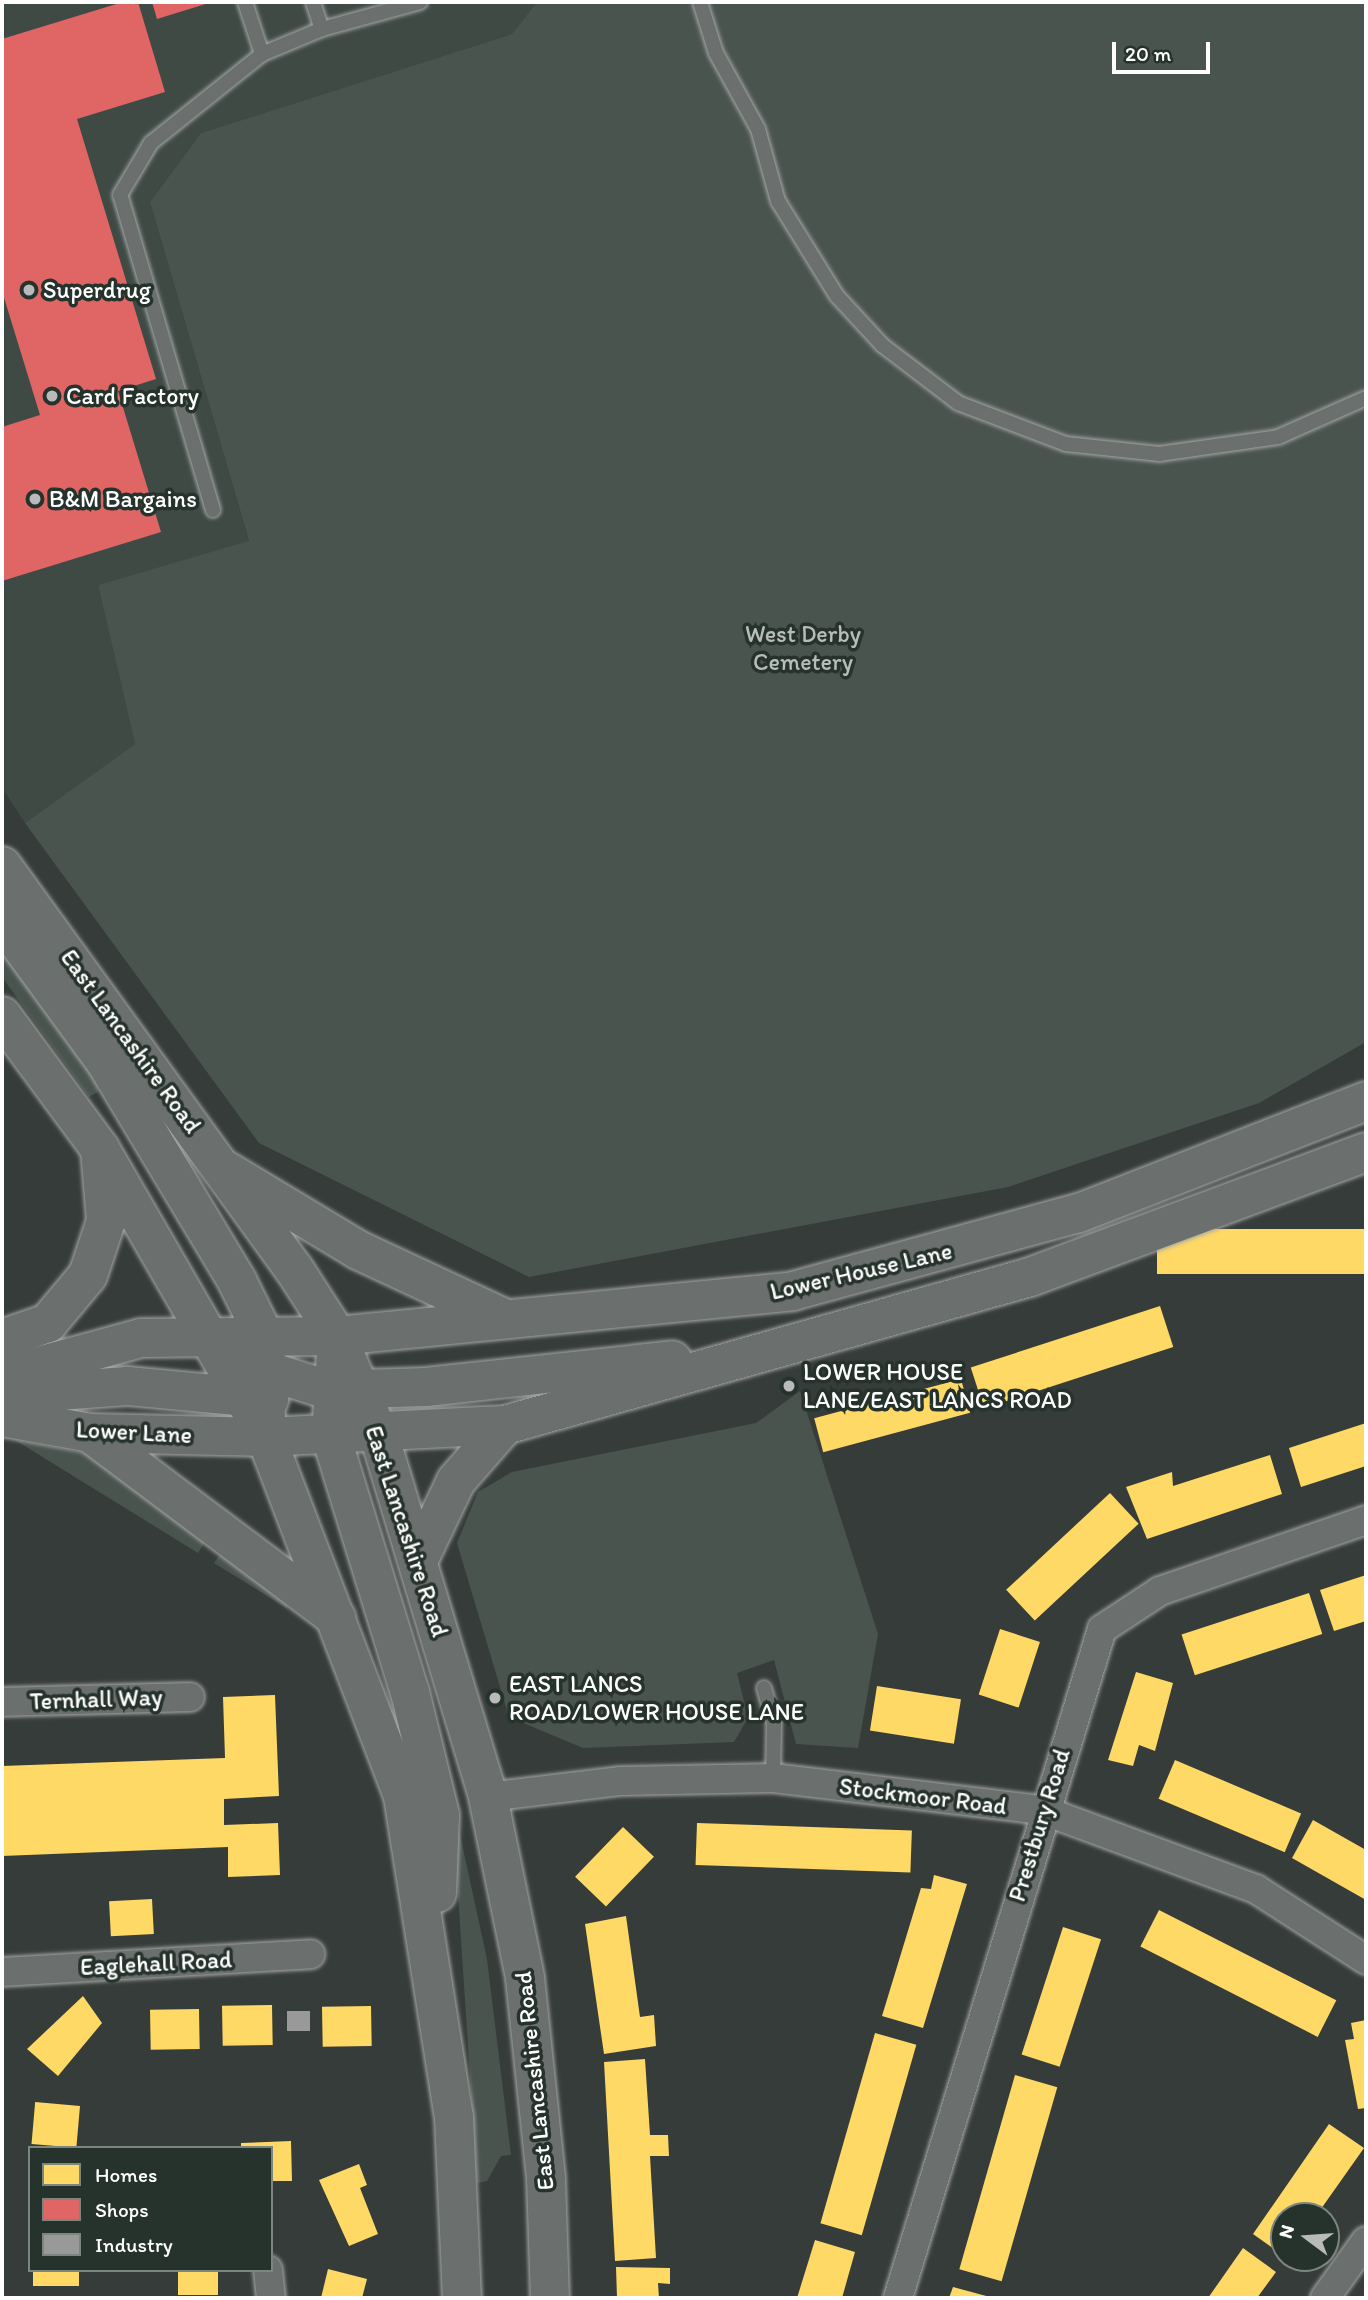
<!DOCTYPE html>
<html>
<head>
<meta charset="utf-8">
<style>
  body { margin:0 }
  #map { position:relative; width:1368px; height:2300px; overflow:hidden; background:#363c39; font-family:Itim,sans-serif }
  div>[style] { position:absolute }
  .built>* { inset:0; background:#3f4a45 }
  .green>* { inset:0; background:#4a544f }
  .homes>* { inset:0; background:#ffd966; transform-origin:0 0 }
  .shops>* { inset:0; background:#e06666 }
  .industry>* { inset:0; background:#999; transform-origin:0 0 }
  .roads { filter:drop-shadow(0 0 2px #a5a7a6) drop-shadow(0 0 2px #a5a7a6) }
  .lane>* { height:14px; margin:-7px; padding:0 7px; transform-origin:7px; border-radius:7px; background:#6b6f6d }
  .street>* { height:28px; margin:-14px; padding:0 14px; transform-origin:14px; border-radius:14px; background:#6b6f6d }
  .secondary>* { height:38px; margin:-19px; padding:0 19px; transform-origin:19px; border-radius:19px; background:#6b6f6d }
  .highway>* { height:38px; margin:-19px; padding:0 19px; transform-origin:19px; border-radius:19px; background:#6b6f6d }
  .dots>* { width:19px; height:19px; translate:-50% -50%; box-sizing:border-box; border:4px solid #26332d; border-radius:50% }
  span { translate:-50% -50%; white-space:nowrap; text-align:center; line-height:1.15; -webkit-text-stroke:7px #26332d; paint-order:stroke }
  .poi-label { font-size:24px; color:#fff }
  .left { translate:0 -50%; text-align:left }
  .park-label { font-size:24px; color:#b8bcba }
  .street-label { font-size:24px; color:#fff }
  .frame { position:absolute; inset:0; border:4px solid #fff; pointer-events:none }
  .legend { position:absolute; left:28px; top:2146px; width:245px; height:126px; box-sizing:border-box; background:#26332d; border:2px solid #7d8581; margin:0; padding:9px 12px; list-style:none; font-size:21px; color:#fff }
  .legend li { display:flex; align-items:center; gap:14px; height:35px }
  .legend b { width:35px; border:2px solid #7d8581 }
  .north { position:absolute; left:1270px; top:2202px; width:70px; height:70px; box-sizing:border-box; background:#26332d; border:2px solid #7d8581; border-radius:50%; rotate:286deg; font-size:19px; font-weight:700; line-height:28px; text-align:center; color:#fff }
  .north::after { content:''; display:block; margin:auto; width:24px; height:32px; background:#b9bbba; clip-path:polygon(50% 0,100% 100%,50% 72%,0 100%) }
  .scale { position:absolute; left:1112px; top:42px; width:98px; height:32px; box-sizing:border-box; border:4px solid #fff; border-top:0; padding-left:9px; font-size:21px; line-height:24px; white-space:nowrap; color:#fff; -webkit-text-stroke:5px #26332d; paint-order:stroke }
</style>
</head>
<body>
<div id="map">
  <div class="built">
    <div style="clip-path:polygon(2px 2px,537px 2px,512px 34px,201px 133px,150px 202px,249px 542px,98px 585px,135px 744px,25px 823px,2px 788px)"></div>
  </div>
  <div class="green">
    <div style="clip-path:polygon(537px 2px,1366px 2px,1366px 1042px,1259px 1103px,1008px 1187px,529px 1277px,259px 1143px,25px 823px,135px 744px,98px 585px,249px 541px,150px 202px,201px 133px,512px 34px)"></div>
    <div style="clip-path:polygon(2px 928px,95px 1058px,98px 1092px,89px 1097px,2px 977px)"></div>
    <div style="clip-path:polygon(800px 1391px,878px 1634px,858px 1748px,796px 1744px,774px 1660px,737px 1673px,748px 1718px,734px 1742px,583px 1748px,509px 1717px,457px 1543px,478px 1492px,512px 1472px,756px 1423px)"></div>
    <div style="clip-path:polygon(15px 1440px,90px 1454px,208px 1537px,198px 1553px)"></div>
    <div style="clip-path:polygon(224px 1548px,285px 1600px,288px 1609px,214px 1563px)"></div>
    <div style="clip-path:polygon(447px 1775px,487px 1959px,511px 2155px,501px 2156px,487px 2181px,477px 2183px,457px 1878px,438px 1777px)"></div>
  </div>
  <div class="homes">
    <div style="left:1366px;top:1229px;width:45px;height:209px;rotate:90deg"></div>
    <div style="left:1160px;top:1306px;width:43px;height:199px;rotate:72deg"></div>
    <div style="left:961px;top:1379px;width:35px;height:152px;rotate:75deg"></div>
    <div style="clip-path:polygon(1366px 1423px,1366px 1466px,1301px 1487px,1289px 1448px)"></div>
    <div style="clip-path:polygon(1270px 1455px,1282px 1494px,1147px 1539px,1126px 1487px,1172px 1472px,1173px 1486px)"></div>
    <div style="left:1110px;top:1493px;width:42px;height:142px;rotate:47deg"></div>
    <div style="clip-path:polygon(1366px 1575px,1366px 1621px,1334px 1631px,1320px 1590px)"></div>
    <div style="left:1309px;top:1593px;width:43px;height:134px;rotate:72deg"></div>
    <div style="left:1000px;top:1629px;width:42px;height:69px;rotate:18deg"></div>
    <div style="clip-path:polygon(1136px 1672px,1173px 1683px,1155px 1751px,1139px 1745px,1133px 1766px,1108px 1760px)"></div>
    <div style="left:877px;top:1686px;width:85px;height:45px;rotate:9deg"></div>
    <div style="clip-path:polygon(275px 1695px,279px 1796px,224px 1799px,224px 1825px,278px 1823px,280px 1875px,228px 1877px,228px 1847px,2px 1856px,2px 1766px,225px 1758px,223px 1697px)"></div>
    <div style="left:1175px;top:1760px;width:137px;height:42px;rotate:23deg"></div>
    <div style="clip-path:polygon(1313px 1820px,1366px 1850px,1366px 1900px,1292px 1858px)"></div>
    <div style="left:697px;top:1823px;width:215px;height:42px;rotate:2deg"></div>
    <div style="left:623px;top:1827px;width:43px;height:69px;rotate:44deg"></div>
    <div style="clip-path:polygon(934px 1875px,967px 1884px,923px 2028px,882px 2016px,921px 1888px,931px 1889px)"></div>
    <div style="left:152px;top:1899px;width:35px;height:43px;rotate:87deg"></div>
    <div style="left:1159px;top:1910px;width:199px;height:41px;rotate:27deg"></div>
    <div style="clip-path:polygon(626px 1916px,640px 2017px,654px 2015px,656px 2046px,604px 2054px,585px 1924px)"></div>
    <div style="left:1063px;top:1927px;width:40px;height:134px;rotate:18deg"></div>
    <div style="clip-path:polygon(83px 1996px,102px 2023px,58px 2076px,27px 2049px)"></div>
    <div style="left:272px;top:2005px;width:40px;height:50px;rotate:89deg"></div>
    <div style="left:371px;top:2006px;width:40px;height:49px;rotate:89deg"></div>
    <div style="left:199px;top:2009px;width:40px;height:49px;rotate:89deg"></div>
    <div style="clip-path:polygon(1366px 2020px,1366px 2108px,1358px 2109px,1345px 2040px,1354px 2039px,1351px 2023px)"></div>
    <div style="left:875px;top:2033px;width:43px;height:198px;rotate:16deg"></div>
    <div style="clip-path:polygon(645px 2059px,650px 2135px,668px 2135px,669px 2156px,650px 2156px,656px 2258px,615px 2261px,604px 2062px)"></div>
    <div style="left:1015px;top:2075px;width:44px;height:202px;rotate:16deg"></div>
    <div style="left:80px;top:2106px;width:42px;height:45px;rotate:95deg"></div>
    <div style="clip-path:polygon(1329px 2124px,1364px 2148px,1316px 2216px,1284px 2216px,1284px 2256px,1253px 2234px)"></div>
    <div style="clip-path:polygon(291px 2141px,292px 2181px,271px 2181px,271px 2148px,241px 2148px,241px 2143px)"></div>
    <div style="clip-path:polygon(359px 2164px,367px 2185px,360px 2188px,378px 2234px,349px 2246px,319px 2180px)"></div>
    <div style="clip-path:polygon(815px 2240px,855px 2252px,842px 2298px,797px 2298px)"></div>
    <div style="clip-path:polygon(1243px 2248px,1276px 2272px,1257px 2298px,1208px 2298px)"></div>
    <div style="clip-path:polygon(616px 2267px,670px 2268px,670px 2284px,658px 2283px,659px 2298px,617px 2298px)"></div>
    <div style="clip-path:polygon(328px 2269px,367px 2279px,362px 2298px,321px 2298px)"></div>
    <div style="left:33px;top:2270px;width:46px;height:16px"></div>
    <div style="left:218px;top:2270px;width:25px;height:40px;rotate:90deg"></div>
    <div style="clip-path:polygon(953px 2287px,990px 2297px,990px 2298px,949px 2298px)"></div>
  </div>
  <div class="shops">
    <div style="clip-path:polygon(123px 2px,138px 2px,165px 92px,77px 119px,156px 379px,118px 391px,161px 532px,2px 581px,2px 427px,40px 415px,2px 291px,2px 39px)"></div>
    <div style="clip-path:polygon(152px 2px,212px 2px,157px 19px)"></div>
  </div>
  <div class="industry">
    <div style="left:287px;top:2011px;width:23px;height:20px"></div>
  </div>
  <div class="roads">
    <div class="lane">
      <div style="left:245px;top:2px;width:55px;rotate:71.9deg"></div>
      <div style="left:262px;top:54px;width:65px;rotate:-22.6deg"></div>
      <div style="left:322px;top:29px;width:102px;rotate:-15.4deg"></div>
      <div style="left:313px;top:2px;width:28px;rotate:72deg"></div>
      <div style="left:700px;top:2px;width:53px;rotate:72.6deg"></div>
      <div style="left:716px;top:53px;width:87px;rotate:61.1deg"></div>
      <div style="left:758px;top:129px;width:75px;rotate:74.5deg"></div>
      <div style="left:778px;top:201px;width:112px;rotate:58.2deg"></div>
      <div style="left:837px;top:296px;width:67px;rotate:47.4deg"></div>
      <div style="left:882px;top:345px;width:96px;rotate:37.3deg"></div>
      <div style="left:958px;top:403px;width:116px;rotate:20.8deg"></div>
      <div style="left:1066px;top:444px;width:94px;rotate:6.1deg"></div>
      <div style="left:1159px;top:454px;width:120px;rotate:-8.1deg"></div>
      <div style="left:1278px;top:437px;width:96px;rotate:-23.9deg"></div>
      <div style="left:213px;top:510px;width:328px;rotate:-106.4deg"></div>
      <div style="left:120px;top:195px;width:61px;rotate:-59.2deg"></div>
      <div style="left:151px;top:143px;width:142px;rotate:-38.7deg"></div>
      <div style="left:764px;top:1688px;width:36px;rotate:74deg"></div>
      <div style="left:774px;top:1723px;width:55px;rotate:91deg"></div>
    </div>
    <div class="street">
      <div style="left:2px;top:1702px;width:188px;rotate:-1.5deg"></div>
      <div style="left:488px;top:1797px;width:134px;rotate:-6.9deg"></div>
      <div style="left:621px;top:1781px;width:152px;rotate:-1.1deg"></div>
      <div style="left:773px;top:1778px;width:271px;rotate:6.8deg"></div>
      <div style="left:1042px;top:1810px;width:228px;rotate:20.3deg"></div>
      <div style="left:1256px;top:1889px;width:131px;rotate:32.8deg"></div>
      <div style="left:2px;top:1972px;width:309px;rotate:-3.3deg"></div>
      <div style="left:268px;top:2270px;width:28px;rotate:84deg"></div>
      <div style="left:898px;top:2298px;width:699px;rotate:-73.04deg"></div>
      <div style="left:1102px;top:1629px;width:69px;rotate:-33.2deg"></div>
      <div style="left:1160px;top:1591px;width:218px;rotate:-19deg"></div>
      <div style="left:1325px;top:2298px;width:70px;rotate:-54.3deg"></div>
    </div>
    <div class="secondary">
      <div style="left:227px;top:1171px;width:153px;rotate:31.1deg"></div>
      <div style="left:358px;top:1250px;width:163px;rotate:25deg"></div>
      <div style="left:2px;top:1339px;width:49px;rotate:-19.2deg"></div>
      <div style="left:48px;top:1323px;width:62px;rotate:-50.2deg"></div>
      <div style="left:88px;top:1275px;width:57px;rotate:-71.6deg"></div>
      <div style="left:106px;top:1221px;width:72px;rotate:-94.8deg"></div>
      <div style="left:239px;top:1354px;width:34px;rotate:30deg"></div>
      <div style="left:268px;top:1371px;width:64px;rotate:17.3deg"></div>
      <div style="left:329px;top:1390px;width:97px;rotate:-1.8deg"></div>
      <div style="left:426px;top:1387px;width:248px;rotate:-6.2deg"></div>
      <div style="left:2px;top:1376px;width:144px;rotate:-15.3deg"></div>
      <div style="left:141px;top:1338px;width:196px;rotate:-0.6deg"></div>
      <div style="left:337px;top:1336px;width:458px;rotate:-5.6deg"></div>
      <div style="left:793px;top:1291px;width:296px;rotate:-15.3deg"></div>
      <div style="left:1079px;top:1213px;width:308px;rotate:-21.3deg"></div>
      <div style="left:2px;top:1395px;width:126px;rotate:-4.1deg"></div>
      <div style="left:128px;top:1386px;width:142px;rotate:5.3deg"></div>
      <div style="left:2px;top:1417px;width:89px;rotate:10.3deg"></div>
      <div style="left:90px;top:1433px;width:176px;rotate:1.3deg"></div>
      <div style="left:266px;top:1437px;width:239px;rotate:-2.9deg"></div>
      <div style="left:505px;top:1425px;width:545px;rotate:-15.74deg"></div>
      <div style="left:1030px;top:1277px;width:358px;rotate:-20.4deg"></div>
      <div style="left:90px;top:1433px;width:308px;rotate:36.9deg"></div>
      <div style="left:419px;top:1559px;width:86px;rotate:-64.6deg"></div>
      <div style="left:456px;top:1481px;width:74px;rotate:-48.8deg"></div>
    </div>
    <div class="highway">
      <div style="left:2px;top:866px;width:498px;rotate:54.1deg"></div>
      <div style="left:294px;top:1269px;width:80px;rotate:57.3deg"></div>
      <div style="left:337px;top:1336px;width:108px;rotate:67deg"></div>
      <div style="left:379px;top:1435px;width:378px;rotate:73.2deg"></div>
      <div style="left:488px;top:1797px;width:185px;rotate:78.4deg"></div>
      <div style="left:525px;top:1978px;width:202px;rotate:84deg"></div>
      <div style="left:546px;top:2179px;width:119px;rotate:88.1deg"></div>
      <div style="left:2px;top:920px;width:175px;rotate:53.9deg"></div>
      <div style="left:105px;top:1061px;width:257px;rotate:59deg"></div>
      <div style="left:237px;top:1281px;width:64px;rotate:63.8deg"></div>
      <div style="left:265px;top:1338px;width:99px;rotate:89.4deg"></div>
      <div style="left:2px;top:1016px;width:165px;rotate:53.6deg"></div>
      <div style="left:100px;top:1149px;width:332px;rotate:60deg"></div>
      <div style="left:266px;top:1437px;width:384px;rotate:69.1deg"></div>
      <div style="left:403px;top:1796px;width:325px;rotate:81deg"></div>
      <div style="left:454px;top:2117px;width:181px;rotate:87.5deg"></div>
      <div style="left:337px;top:1336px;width:100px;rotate:93.4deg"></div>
      <div style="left:331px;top:1436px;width:268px;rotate:72.9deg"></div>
      <div style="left:410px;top:1692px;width:127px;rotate:76.3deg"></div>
      <div style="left:440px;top:1815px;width:78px;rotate:92.2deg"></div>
    </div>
  </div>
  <div class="dots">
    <div style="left:29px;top:290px;background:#b9bbba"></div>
    <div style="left:52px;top:396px;background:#b9bbba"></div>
    <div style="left:35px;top:499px;background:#b9bbba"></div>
    <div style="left:789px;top:1386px;background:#b9bbba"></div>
    <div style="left:495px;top:1698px;background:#b9bbba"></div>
  </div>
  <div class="poi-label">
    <span class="left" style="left:43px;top:290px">Superdrug</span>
    <span class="left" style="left:66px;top:396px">Card Factory</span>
    <span class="left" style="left:49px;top:499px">B&amp;M Bargains</span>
    <span class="left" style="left:803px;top:1386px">LOWER HOUSE<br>LANE/EAST LANCS ROAD</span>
    <span class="left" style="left:509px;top:1698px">EAST LANCS<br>ROAD/LOWER HOUSE LANE</span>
  </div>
  <div class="park-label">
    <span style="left:803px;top:648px">West Derby<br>Cemetery</span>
  </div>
  <div class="street-label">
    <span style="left:131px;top:1041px;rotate:54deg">East Lancashire Road</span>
    <span style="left:861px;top:1271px;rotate:-13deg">Lower House Lane</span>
    <span style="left:134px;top:1432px;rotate:3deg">Lower Lane</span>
    <span style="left:407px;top:1531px;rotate:72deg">East Lancashire Road</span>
    <span style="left:96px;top:1699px;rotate:-2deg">Ternhall Way</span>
    <span style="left:923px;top:1796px;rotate:7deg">Stockmoor Road</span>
    <span style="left:1039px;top:1825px;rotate:-73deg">Prestbury Road</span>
    <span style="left:156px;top:1963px;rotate:-3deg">Eaglehall Road</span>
    <span style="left:534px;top:2081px;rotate:-96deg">East Lancashire Road</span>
  </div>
  <div class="frame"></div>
  <ul class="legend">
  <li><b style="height:19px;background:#ffd966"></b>Homes</li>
  <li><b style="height:19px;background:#e06666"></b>Shops</li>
  <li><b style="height:19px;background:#999"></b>Industry</li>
  </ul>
  <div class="north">N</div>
  <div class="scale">20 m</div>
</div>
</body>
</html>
